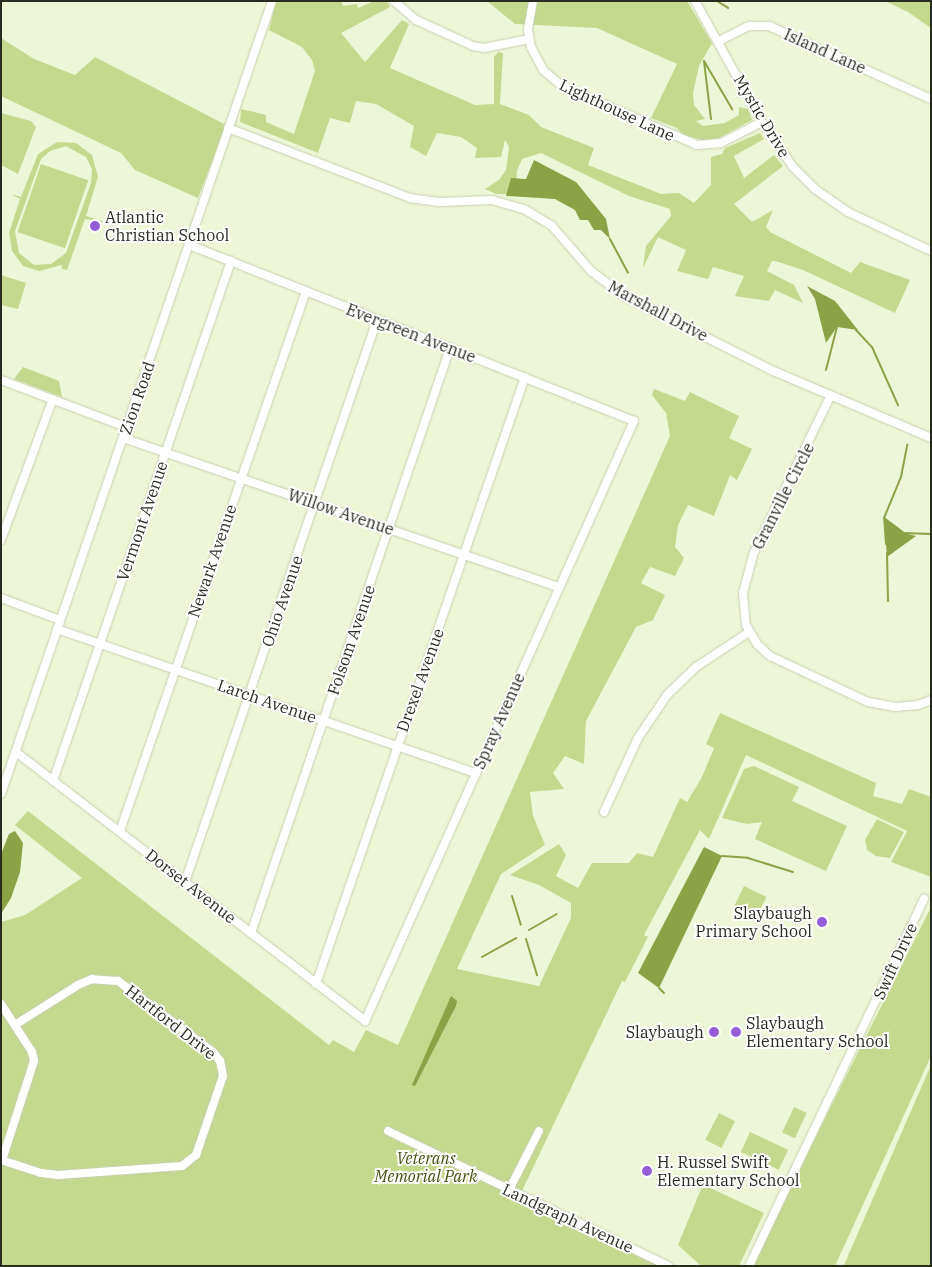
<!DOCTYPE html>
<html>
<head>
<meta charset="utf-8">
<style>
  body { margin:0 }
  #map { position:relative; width:932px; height:1267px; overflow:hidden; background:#edf7d7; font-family:"IBM Plex Serif",serif }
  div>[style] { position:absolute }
  .green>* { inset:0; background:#c4d98d; transform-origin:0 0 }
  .water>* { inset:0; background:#8ba246 }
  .stream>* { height:2px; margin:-1px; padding:0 1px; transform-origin:1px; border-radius:1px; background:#8ba246 }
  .roads { filter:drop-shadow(0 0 1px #c6cfb0) drop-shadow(0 0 1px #c6cfb0) }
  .minor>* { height:8px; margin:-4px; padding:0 4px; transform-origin:4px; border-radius:4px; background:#fff }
  .dots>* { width:14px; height:14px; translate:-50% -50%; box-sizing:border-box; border:2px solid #fff; border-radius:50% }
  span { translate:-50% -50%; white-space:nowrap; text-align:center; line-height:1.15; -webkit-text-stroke:4px #fff; paint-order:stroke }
  .street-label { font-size:16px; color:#282c20 }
  .poi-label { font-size:16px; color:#282c20 }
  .left { translate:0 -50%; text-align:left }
  .right { translate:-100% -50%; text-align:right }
  .park-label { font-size:16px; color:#44520e; font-style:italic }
  .frame { position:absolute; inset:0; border:2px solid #282c20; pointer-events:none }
</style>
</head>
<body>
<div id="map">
  <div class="green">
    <div style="clip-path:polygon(276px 1px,341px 1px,343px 6px,357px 4px,358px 8px,374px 1px,387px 1px,390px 7px,341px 33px,365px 62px,402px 20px,409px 24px,390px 68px,475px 105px,494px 104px,494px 57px,498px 52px,503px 53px,500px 104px,529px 115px,541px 127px,594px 148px,588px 165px,661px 194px,679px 193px,694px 203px,711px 185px,711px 157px,722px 154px,725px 148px,760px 133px,764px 139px,734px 156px,744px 178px,774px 155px,783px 166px,734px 204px,752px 222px,773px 210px,766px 227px,770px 232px,851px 273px,860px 262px,910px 280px,895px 313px,803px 270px,775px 261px,772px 261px,767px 271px,794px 285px,803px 303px,775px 290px,769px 301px,735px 296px,744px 276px,713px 267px,708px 279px,677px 271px,686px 250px,658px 237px,643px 268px,646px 246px,671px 216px,670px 209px,629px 196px,541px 153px,522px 159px,517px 171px,516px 194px,496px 194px,485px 189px,499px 180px,506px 170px,509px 147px,505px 140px,501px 157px,475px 158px,477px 148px,461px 137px,437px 133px,426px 156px,410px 147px,414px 126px,376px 104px,356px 101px,350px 123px,330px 118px,318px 153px,240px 122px,241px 109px,266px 115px,266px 122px,294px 134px,315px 71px,312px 60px,302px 47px,269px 30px)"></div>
    <div style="clip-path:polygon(487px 1px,687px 1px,712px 43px,699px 66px,693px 93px,694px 105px,705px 119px,696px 121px,703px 126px,725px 123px,739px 115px,739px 107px,748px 109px,752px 120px,719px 138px,703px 140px,684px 135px,677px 128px,651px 118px,677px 64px,597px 28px,515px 24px)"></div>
    <div style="clip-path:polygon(885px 1px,931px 1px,931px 28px,908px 12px)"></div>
    <div style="clip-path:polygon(1px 38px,34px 59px,75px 75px,95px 57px,226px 125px,198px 198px,135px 170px,121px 153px,1px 96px)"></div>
    <div style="clip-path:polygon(1px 113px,31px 121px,36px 127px,18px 174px,1px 165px)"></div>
    <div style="clip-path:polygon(evenodd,57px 142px,76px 143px,92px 155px,98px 177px,86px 216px,112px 224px,85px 219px,67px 270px,62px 269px,62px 265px,39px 271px,23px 266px,12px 251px,9px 233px,20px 199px,11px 194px,21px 197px,38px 154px,57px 142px,66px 146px,86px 157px,92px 169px,91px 183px,66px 253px,51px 264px,34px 265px,19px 253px,15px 231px,41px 159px,50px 151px,66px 146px)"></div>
    <div style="left:41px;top:164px;width:50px;height:72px;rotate:19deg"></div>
    <div style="clip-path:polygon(1px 275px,26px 283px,18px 309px,1px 305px)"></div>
    <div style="clip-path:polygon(23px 367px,59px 381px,62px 397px,14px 379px)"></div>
    <div style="clip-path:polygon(654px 389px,685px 401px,690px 392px,739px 416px,729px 438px,752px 449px,737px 480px,730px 475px,714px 516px,688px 505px,678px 525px,675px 547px,684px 558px,675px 576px,650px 567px,641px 583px,665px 595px,653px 620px,636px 627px,586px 721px,584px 764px,565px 756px,553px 773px,564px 789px,530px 792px,533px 816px,545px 845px,501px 874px,457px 969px,539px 986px,571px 918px,571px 903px,539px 885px,510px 875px,559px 844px,566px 855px,556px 876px,578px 888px,592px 863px,629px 863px,637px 853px,653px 857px,680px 798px,687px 802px,702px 777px,714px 748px,706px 744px,720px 713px,876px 783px,873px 796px,902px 804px,909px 789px,931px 797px,931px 877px,891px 862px,907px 831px,746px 755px,709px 839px,700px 830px,644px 935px,648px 937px,625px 982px,622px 981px,520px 1195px,659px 1266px,1px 1266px,1px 922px,25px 915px,82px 878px,15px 825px,28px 811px,329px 1045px,333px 1040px,354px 1052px,366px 1030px,398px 1045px,670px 436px,666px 413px,652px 395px)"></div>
    <div style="clip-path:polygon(754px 766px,799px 787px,792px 801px,847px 826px,826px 871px,755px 839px,762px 822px,747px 824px,722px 818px,744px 769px)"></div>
    <div style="clip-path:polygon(877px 819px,904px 832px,890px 858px,876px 856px,867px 850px,865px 840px)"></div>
    <div style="left:744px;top:886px;width:25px;height:25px;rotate:26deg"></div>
    <div style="clip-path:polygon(931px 907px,931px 1056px,835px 1266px,751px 1266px)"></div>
    <div style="clip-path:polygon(931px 1065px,931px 1266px,844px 1266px,844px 1265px)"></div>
    <div style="left:794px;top:1107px;width:14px;height:28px;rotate:25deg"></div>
    <div style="left:719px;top:1113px;width:18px;height:30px;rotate:27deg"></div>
    <div style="left:750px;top:1132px;width:42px;height:22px;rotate:25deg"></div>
    <div style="clip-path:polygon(708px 1187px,764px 1213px,739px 1266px,701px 1266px,678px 1245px,701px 1189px)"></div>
  </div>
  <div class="water">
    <div style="clip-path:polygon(534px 160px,576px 182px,606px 219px,610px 239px,601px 230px,594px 230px,588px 220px,580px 220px,575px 210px,555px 199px,506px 196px,511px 178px,526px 179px)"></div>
    <div style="clip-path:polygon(807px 286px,835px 301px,858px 330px,837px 327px,826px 343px,815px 299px)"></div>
    <div style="clip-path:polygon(884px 518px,904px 533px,916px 536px,887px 557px)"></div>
    <div style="clip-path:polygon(15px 831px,23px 843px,20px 872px,11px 898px,1px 914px,1px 854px,9px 834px)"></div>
    <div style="clip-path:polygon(704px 847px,722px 856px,659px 988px,638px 973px)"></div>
    <div style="clip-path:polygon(451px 996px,457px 1001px,456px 1006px,415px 1086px,412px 1085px)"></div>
  </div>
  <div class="stream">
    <div style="left:717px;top:1px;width:13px;rotate:32deg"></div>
    <div style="left:711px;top:119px;width:58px;rotate:-96.9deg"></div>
    <div style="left:704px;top:61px;width:56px;rotate:59.7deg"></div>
    <div style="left:610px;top:239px;width:38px;rotate:62deg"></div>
    <div style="left:856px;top:330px;width:23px;rotate:47deg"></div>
    <div style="left:872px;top:347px;width:64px;rotate:65.9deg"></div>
    <div style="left:826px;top:370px;width:44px;rotate:-75.7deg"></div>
    <div style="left:884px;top:518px;width:25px;rotate:37deg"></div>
    <div style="left:904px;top:533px;width:27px;rotate:2deg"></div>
    <div style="left:886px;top:544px;width:26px;rotate:-94deg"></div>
    <div style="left:884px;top:518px;width:44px;rotate:-67.5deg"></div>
    <div style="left:901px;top:477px;width:33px;rotate:-79deg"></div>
    <div style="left:887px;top:553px;width:48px;rotate:88.8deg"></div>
    <div style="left:722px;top:856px;width:26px;rotate:4deg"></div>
    <div style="left:748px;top:858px;width:47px;rotate:17.3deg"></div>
    <div style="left:512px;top:896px;width:30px;rotate:73deg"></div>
    <div style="left:529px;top:930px;width:32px;rotate:-30deg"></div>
    <div style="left:526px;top:939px;width:38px;rotate:73deg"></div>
    <div style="left:482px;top:957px;width:39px;rotate:-29deg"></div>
    <div style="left:659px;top:988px;width:7px;rotate:45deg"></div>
  </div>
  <div class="roads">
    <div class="minor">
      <div style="left:394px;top:1px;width:29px;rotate:41deg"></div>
      <div style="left:416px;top:20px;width:63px;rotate:24.5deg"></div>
      <div style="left:473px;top:46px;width:11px;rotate:10deg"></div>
      <div style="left:484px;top:48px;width:46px;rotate:-11.3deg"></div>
      <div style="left:533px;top:1px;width:29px;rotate:100deg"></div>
      <div style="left:528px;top:30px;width:17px;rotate:80deg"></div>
      <div style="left:531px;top:47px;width:26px;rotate:62deg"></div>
      <div style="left:543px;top:70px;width:25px;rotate:40deg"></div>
      <div style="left:562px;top:86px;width:147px;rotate:23.6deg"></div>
      <div style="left:697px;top:145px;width:24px;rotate:-5deg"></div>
      <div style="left:721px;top:143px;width:46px;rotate:-27.1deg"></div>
      <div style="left:695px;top:1px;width:138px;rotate:61deg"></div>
      <div style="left:762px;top:122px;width:55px;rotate:55.4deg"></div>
      <div style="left:793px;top:167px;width:31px;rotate:45deg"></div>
      <div style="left:815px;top:189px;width:40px;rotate:34.9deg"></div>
      <div style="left:848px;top:212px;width:92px;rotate:25.2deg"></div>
      <div style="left:719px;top:41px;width:34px;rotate:-27deg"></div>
      <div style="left:749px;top:26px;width:20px"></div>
      <div style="left:769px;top:26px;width:178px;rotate:24.3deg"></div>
      <div style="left:228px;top:128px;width:195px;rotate:21deg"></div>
      <div style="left:410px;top:198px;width:30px;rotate:8deg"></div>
      <div style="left:440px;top:202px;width:52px;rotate:-2.2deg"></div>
      <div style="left:492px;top:200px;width:33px;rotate:16deg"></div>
      <div style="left:524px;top:209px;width:33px;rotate:31deg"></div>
      <div style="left:552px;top:226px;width:60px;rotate:49.1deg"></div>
      <div style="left:591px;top:271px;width:41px;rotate:37.1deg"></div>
      <div style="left:624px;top:296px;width:165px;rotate:26.7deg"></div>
      <div style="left:771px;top:370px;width:174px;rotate:23deg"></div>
      <div style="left:1px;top:380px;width:134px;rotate:20.6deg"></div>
      <div style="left:831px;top:395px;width:175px;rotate:116.1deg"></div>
      <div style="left:754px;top:552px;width:42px;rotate:105deg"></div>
      <div style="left:743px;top:593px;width:32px;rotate:85deg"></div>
      <div style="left:746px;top:625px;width:22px;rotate:60deg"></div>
      <div style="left:757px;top:644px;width:18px;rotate:43deg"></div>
      <div style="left:770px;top:656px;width:108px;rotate:25.1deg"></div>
      <div style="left:868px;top:702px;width:27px;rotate:10deg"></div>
      <div style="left:895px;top:707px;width:23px;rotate:-5deg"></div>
      <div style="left:918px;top:705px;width:14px;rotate:-21deg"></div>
      <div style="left:123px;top:438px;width:461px;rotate:18.9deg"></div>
      <div style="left:1px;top:540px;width:150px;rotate:-69.8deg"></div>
      <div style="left:1px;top:598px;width:63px;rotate:20.4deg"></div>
      <div style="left:57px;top:629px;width:443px;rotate:19deg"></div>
      <div style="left:16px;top:752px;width:441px;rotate:37.6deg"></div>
      <div style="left:365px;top:1021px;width:658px;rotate:-65.85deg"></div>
      <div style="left:634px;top:421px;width:479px;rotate:-158.4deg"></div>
      <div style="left:53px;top:781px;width:550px;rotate:-71.1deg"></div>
      <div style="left:1px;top:794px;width:838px;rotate:-71.13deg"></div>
      <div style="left:604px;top:812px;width:81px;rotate:-65.3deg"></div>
      <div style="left:638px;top:738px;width:52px;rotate:-56deg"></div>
      <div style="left:667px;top:695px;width:40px;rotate:-44deg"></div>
      <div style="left:696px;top:667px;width:64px;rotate:-33.4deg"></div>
      <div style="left:120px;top:831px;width:571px;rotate:-70.99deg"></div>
      <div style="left:185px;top:882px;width:594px;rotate:-71.14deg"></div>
      <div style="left:251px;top:933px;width:618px;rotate:-71.21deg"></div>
      <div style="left:316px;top:984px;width:642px;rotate:-71deg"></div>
      <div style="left:1px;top:1004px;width:57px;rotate:57.1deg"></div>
      <div style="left:32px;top:1052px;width:9px;rotate:77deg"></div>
      <div style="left:34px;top:1061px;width:104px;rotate:107.9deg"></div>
      <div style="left:388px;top:1131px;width:311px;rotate:25.7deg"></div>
      <div style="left:1px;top:1160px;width:42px;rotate:18deg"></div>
      <div style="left:41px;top:1173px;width:17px;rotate:7deg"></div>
      <div style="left:58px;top:1175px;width:124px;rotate:-4.2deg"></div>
      <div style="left:182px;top:1166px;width:18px;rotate:-38deg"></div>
      <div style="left:196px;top:1155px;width:83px;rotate:-71.1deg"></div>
      <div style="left:223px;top:1076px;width:15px;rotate:-101deg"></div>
      <div style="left:220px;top:1061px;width:11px;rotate:-128deg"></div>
      <div style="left:213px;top:1052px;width:119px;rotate:-143.2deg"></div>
      <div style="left:118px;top:981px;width:26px;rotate:-176deg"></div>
      <div style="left:92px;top:979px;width:15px;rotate:157deg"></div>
      <div style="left:78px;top:985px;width:75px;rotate:147.6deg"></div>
      <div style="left:509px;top:1190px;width:66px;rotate:-63deg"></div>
      <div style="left:749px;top:1266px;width:407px;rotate:-64.5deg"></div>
    </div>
  </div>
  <div class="dots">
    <div style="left:95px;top:226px;background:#925dd6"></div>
    <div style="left:822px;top:922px;background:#925dd6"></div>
    <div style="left:714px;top:1032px;background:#925dd6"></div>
    <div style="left:736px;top:1032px;background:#925dd6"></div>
    <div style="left:647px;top:1171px;background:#925dd6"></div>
  </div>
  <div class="street-label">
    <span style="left:825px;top:51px;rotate:24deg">Island Lane</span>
    <span style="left:617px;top:110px;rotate:25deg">Lighthouse Lane</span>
    <span style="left:762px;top:116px;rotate:59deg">Mystic Drive</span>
    <span style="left:658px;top:311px;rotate:28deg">Marshall Drive</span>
    <span style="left:411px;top:333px;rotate:21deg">Evergreen Avenue</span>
    <span style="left:137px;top:398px;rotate:-71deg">Zion Road</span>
    <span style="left:783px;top:496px;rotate:-63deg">Granville Circle</span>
    <span style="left:341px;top:512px;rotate:19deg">Willow Avenue</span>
    <span style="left:142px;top:521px;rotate:-71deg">Vermont Avenue</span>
    <span style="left:212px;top:561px;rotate:-71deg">Newark Avenue</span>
    <span style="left:282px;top:601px;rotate:-71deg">Ohio Avenue</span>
    <span style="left:351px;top:640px;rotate:-71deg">Folsom Avenue</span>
    <span style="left:420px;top:680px;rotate:-70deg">Drexel Avenue</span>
    <span style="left:267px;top:701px;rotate:19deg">Larch Avenue</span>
    <span style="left:499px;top:721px;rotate:-66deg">Spray Avenue</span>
    <span style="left:191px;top:886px;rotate:38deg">Dorset Avenue</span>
    <span style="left:895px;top:961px;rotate:-65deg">Swift Drive</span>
    <span style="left:171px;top:1022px;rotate:38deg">Hartford Drive</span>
    <span style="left:568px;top:1218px;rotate:25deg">Landgraph Avenue</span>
  </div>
  <div class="poi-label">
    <span class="left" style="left:105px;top:226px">Atlantic<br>Christian School</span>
    <span class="right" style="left:812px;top:922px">Slaybaugh<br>Primary School</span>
    <span class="left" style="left:746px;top:1032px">Slaybaugh<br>Elementary School</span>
    <span class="right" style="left:704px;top:1032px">Slaybaugh</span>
    <span class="left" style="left:657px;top:1171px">H. Russel Swift<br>Elementary School</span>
  </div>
  <div class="park-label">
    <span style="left:426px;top:1167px">Veterans<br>Memorial Park</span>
  </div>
  <div class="frame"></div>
</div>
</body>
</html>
